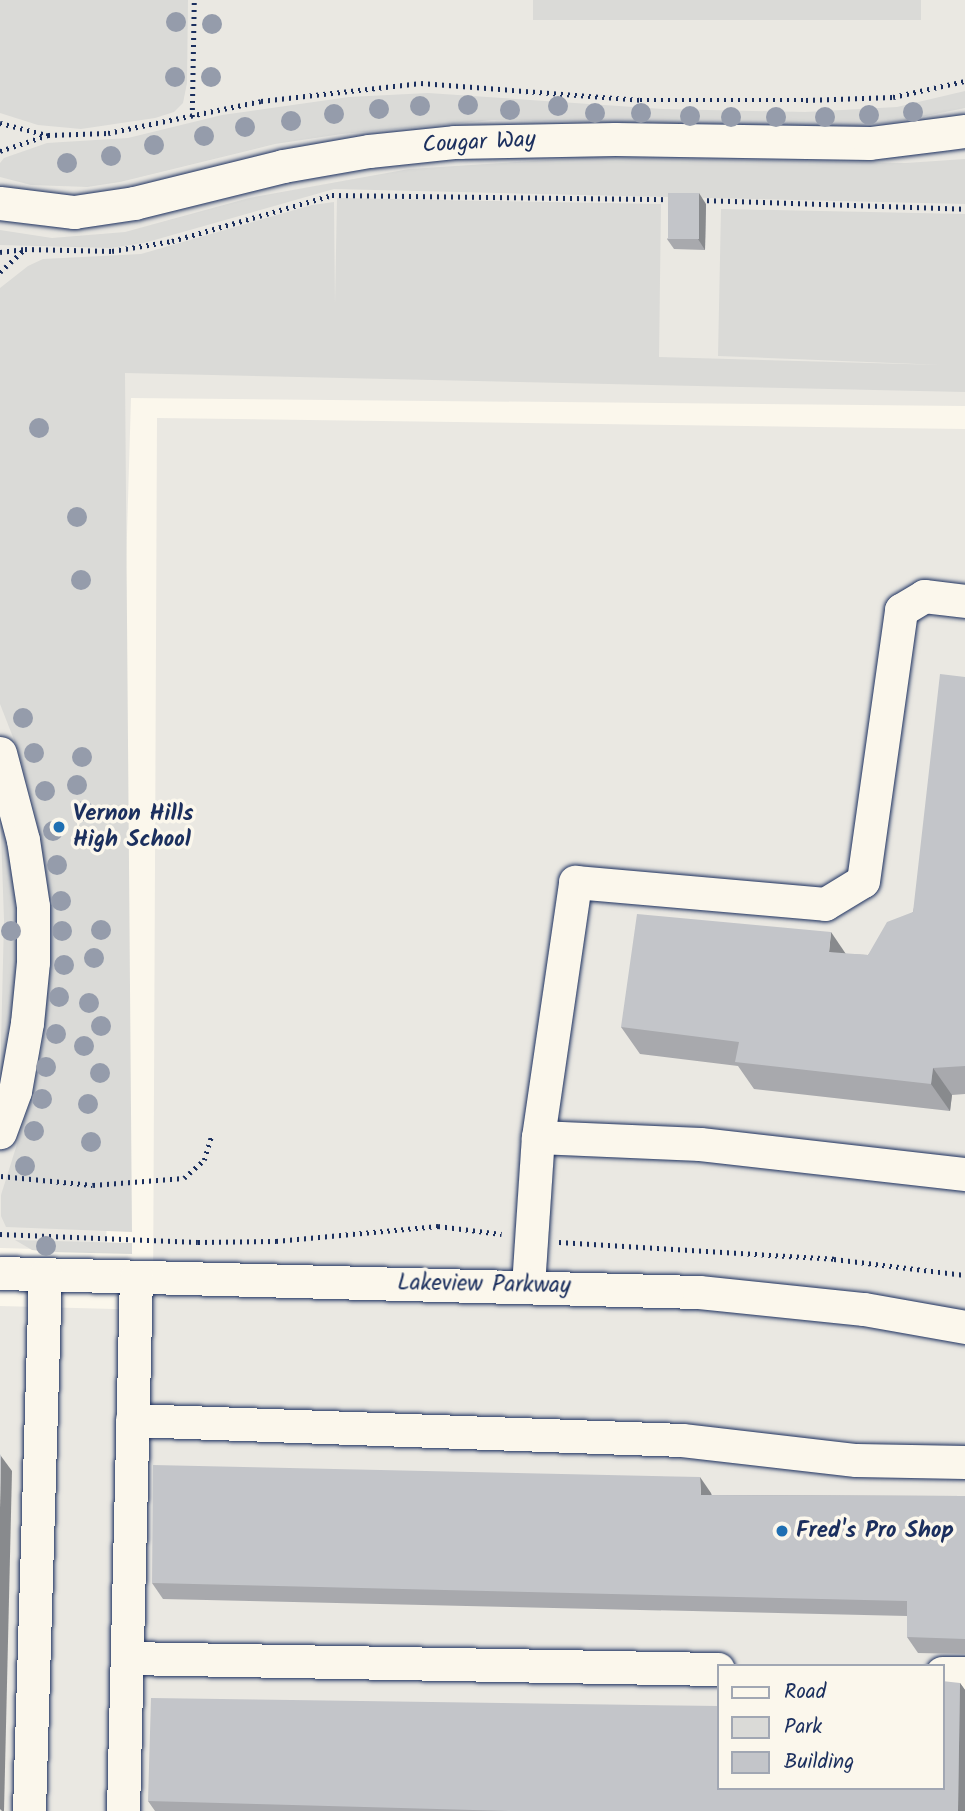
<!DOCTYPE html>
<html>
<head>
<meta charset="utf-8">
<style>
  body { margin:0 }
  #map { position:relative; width:965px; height:1811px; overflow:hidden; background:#fbf7ec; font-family:Kalam,sans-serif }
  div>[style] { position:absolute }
  .built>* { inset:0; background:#eae8e2 }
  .green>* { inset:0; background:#dadad7; transform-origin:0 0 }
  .path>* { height:4.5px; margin-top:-2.25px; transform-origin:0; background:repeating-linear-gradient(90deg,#1b2f5e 0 2px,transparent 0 7px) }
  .roads { filter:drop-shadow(0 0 2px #1b2f5e) drop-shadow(0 0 2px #1b2f5e) }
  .minor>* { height:33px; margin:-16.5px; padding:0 16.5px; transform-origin:16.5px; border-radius:16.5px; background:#fbf7ec }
  .trees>* { width:20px; height:20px; margin:-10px; border-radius:50%; background:#959cab }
  .wall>* { inset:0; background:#a8a9ad }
  .shaded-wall>* { inset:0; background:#888a8d }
  .building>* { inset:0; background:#c3c5c9; transform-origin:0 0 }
  .dots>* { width:19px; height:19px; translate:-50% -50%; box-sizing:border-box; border:4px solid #fbf7ec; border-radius:50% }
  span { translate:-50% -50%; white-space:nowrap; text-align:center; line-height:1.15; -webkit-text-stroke:7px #fbf7ec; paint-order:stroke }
  .street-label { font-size:23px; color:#1b2f5e }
  .poi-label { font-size:23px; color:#1b2f5e; font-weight:700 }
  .left { translate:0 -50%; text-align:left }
  .legend { position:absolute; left:717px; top:1664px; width:228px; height:126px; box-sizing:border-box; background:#fbf7ec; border:2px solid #a1a7b3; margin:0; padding:9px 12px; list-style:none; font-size:21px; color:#1b2f5e }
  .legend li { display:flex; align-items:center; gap:14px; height:35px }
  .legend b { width:35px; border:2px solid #a1a7b3 }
</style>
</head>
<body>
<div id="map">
  <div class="built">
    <div style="clip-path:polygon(0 0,965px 0,965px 406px,131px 398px,106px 1251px,0 1248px)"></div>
    <div style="clip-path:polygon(evenodd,157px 418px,965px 429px,965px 1811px,0 1811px,0 1306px,153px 1310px,157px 418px,718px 1666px,942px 1666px,942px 1788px,718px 1788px,718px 1666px)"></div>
  </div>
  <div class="green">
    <div style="clip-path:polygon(0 0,188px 0,187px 83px,183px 103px,174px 112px,155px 118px,81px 129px,38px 125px,0 113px)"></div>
    <div style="left:533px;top:0;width:388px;height:20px"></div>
    <div style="clip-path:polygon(965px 91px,965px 108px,896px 122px,859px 126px,493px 120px,342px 134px,275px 144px,120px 182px,87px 187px,31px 185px,0 177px,0 163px,4px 158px,47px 143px,128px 138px,222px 115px,349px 97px,428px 93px,663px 109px,805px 112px,897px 107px)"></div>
    <div style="clip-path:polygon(595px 157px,906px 163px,965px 159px,965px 204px,334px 189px,144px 243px,111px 248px,0 245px,0 230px,52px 238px,125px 232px,249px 198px,409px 169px)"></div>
    <div style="clip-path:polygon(337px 198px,661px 204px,659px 357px,942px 365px,718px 356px,721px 209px,965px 214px,965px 392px,125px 373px,132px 1232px,6px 1227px,1px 1216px,1px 1195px,34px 1090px,43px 1041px,51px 938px,47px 880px,34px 805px,18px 750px,0 704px,0 288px,28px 266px,43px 259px,141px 254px,312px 205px,334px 202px,335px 304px)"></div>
    <div style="clip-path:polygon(0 805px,15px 887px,17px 958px,15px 998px,0 1086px,4px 920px)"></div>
    <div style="clip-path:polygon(15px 1240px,132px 1243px,132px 1254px,49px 1252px,32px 1250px)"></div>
  </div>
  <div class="path">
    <div style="left:192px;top:117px;width:117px;rotate:-89deg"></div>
    <div style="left:0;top:123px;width:49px;rotate:14.3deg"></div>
    <div style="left:0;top:151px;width:51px;rotate:-18.4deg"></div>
    <div style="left:48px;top:135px;width:60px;rotate:-1.9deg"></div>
    <div style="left:108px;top:133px;width:156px;rotate:-11.8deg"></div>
    <div style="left:261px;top:101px;width:161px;rotate:-6.4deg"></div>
    <div style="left:421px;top:83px;width:220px;rotate:4.4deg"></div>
    <div style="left:640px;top:100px;width:166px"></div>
    <div style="left:806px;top:100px;width:87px;rotate:-2deg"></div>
    <div style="left:893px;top:97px;width:74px;rotate:-12.5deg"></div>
    <div style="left:700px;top:200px;width:265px;rotate:1.9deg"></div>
    <div style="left:0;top:252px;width:25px;rotate:-7deg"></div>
    <div style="left:25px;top:249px;width:87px;rotate:1.3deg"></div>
    <div style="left:112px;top:251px;width:61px;rotate:-9.5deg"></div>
    <div style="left:172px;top:241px;width:166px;rotate:-16deg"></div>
    <div style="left:332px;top:195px;width:339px;rotate:0.7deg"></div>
    <div style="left:0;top:272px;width:34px;rotate:-43deg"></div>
    <div style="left:1px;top:1176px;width:92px;rotate:5.6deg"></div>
    <div style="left:93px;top:1185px;width:91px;rotate:-4.4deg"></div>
    <div style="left:184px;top:1178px;width:27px;rotate:-42deg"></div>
    <div style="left:204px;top:1160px;width:24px;rotate:-73deg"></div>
    <div style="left:0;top:1234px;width:198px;rotate:2.3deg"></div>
    <div style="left:198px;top:1242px;width:78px;rotate:-0.7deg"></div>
    <div style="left:276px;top:1241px;width:163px;rotate:-5.3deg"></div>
    <div style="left:438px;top:1226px;width:64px;rotate:7.1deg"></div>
    <div style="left:559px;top:1242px;width:276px;rotate:3.5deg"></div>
    <div style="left:834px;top:1259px;width:132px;rotate:7deg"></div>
  </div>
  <div class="roads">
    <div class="minor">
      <div style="left:0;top:203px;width:75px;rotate:6.9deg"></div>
      <div style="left:74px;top:212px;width:61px;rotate:-8.5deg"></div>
      <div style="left:134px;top:203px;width:154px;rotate:-13.9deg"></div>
      <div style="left:283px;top:166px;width:87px;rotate:-9.9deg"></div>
      <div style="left:369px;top:151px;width:85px;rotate:-6deg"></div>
      <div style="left:454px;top:142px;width:161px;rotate:-1.1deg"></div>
      <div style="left:615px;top:139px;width:255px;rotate:0.9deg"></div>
      <div style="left:870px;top:143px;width:96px;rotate:-7.2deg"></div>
      <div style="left:0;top:753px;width:90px;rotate:75.2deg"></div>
      <div style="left:23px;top:840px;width:67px;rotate:81.4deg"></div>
      <div style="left:33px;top:906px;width:56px;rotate:90deg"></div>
      <div style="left:33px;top:962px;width:61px;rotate:95.6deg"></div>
      <div style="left:27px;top:1023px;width:69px;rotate:100deg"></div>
      <div style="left:15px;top:1091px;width:44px;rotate:110.1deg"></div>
      <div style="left:538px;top:1137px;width:258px;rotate:-81.7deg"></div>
      <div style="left:575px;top:882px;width:251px;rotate:5deg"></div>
      <div style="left:825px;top:904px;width:44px;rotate:-31.2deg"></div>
      <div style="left:863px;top:881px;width:274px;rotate:-82deg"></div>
      <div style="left:901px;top:610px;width:27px;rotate:-31deg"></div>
      <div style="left:924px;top:596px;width:41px;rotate:7deg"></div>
      <div style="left:0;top:1273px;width:699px;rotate:1.56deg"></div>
      <div style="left:699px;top:1292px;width:166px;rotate:5.9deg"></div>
      <div style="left:864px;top:1309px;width:103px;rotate:10.1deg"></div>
      <div style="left:528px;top:1286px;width:149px;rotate:-86.2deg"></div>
      <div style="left:538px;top:1137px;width:162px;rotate:2.5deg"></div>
      <div style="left:700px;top:1144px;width:267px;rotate:6.5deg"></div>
      <div style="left:132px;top:1420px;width:550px;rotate:2.08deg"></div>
      <div style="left:682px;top:1440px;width:175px;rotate:6.6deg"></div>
      <div style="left:856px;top:1460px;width:109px;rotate:1.1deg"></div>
      <div style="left:127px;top:1658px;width:591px;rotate:1.07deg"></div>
      <div style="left:942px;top:1673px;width:23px"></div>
      <div style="left:29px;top:1811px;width:537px;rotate:-88.29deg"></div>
      <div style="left:123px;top:1811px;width:534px;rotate:-88.61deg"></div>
    </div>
  </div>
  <div class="trees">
    <div style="left:176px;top:22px"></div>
    <div style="left:212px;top:24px"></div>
    <div style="left:175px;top:77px"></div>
    <div style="left:211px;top:77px"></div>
    <div style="left:468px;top:105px"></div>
    <div style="left:420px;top:106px"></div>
    <div style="left:558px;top:106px"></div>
    <div style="left:379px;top:109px"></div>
    <div style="left:510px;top:110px"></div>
    <div style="left:913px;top:112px"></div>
    <div style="left:595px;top:113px"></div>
    <div style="left:641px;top:113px"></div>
    <div style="left:334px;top:114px"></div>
    <div style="left:869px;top:115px"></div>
    <div style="left:690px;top:116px"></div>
    <div style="left:731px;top:117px"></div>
    <div style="left:776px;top:117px"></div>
    <div style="left:825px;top:117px"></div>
    <div style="left:291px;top:121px"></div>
    <div style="left:245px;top:127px"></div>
    <div style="left:204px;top:136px"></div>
    <div style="left:154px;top:145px"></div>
    <div style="left:111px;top:156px"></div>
    <div style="left:67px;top:163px"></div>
    <div style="left:39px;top:428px"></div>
    <div style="left:77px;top:517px"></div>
    <div style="left:81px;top:580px"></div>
    <div style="left:23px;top:718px"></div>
    <div style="left:34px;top:753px"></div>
    <div style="left:82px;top:757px"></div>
    <div style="left:77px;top:785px"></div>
    <div style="left:45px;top:791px"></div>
    <div style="left:84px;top:811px"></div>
    <div style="left:53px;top:831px"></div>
    <div style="left:57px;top:865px"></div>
    <div style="left:61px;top:901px"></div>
    <div style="left:101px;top:930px"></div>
    <div style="left:11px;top:931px"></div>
    <div style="left:62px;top:931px"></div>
    <div style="left:94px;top:958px"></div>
    <div style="left:64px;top:965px"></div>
    <div style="left:59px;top:997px"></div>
    <div style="left:89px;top:1003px"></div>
    <div style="left:101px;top:1026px"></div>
    <div style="left:56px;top:1034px"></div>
    <div style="left:84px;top:1046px"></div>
    <div style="left:46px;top:1067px"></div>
    <div style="left:100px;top:1073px"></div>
    <div style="left:42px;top:1099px"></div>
    <div style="left:88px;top:1104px"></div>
    <div style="left:34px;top:1131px"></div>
    <div style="left:91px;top:1142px"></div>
    <div style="left:25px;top:1166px"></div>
    <div style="left:46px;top:1246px"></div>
  </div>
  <div class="wall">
    <div style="clip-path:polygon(706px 204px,705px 250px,674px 249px,667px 239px)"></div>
    <div style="clip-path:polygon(965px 677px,965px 1094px,952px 1095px,950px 1111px,754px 1089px,738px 1066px,640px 1054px,621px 1027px,846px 954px,868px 955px,913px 912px)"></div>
    <div style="clip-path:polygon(711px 1493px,712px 1495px,965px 1496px,965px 1654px,918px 1653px,907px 1637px,907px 1616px,163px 1599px,152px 1583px)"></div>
    <div style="clip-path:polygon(960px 1683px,965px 1690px,965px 1811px,155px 1811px,148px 1801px,942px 1788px)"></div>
  </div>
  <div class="shaded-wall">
    <div style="clip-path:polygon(699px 193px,706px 204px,705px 250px,698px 239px)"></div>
    <div style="clip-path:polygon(831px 932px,850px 960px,829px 952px)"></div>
    <div style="clip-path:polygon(933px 1068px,952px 1095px,950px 1111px,931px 1084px)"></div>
    <div style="clip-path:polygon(1px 1456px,12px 1471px,4px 1811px,2px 1811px,0 1809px,0 1508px)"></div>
    <div style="clip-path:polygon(700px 1477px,711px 1493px,712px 1511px,701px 1495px)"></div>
    <div style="clip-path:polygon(960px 1683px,965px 1690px,965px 1811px,958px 1811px)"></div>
  </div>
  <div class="building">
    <div style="left:668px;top:193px;width:31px;height:46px"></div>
    <div style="clip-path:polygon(940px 674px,965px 677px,965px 1066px,933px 1068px,931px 1084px,735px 1062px,739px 1042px,621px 1027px,637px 914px,831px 932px,829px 952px,868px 955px,887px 922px,913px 912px)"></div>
    <div style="clip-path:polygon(0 1454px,1px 1456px,0 1508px)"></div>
    <div style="clip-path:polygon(153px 1465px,700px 1477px,701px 1495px,965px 1496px,965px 1639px,907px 1637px,907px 1601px,152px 1583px)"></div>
    <div style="clip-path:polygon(942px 1681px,960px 1683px,958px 1811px,509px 1811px,148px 1801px,151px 1698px,718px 1706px,718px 1788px,942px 1788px)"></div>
  </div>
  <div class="dots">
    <div style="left:59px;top:827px;background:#1f6fb2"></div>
    <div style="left:782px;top:1531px;background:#1f6fb2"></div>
  </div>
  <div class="street-label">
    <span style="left:479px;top:143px;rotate:-3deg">Cougar Way</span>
    <span style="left:484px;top:1285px;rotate:1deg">Lakeview Parkway</span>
  </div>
  <div class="poi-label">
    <span class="left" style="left:73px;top:827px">Vernon Hills<br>High School</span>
    <span class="left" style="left:796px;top:1531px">Fred's Pro Shop</span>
  </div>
  <ul class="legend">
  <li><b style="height:9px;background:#fbf7ec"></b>Road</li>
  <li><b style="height:19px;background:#dadad7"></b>Park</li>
  <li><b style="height:19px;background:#c3c5c9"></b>Building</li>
  </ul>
</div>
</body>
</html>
